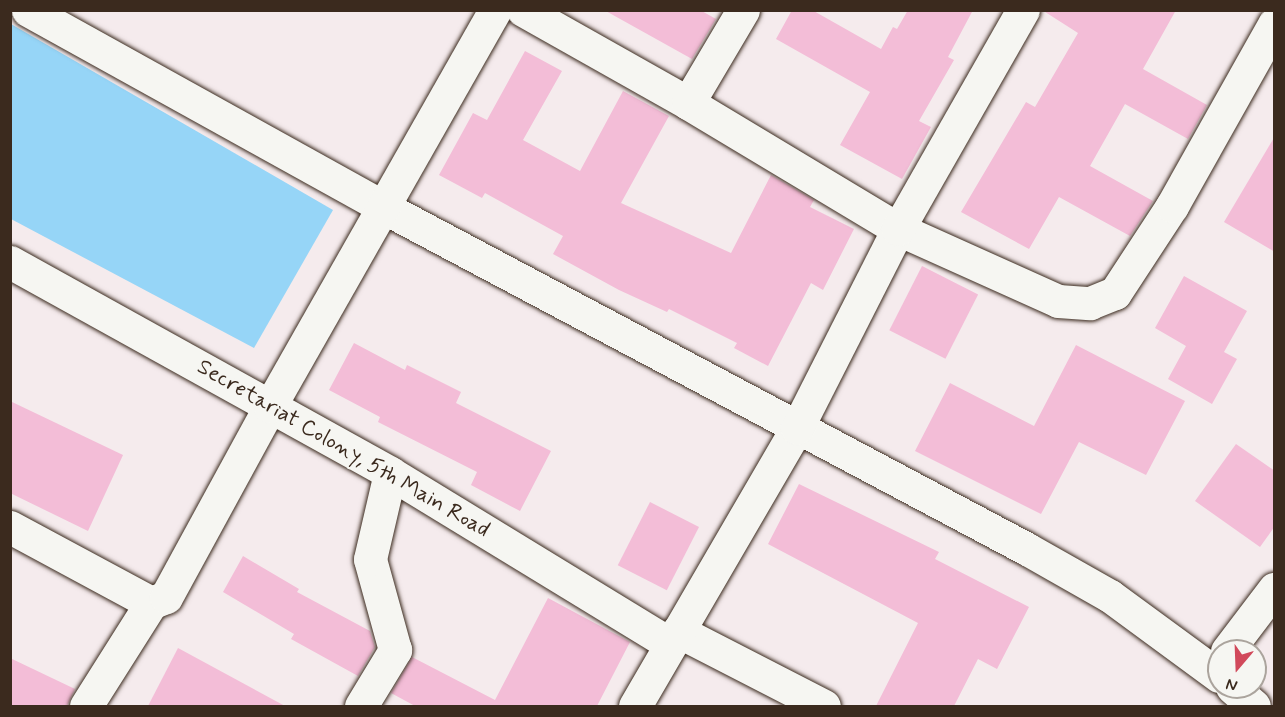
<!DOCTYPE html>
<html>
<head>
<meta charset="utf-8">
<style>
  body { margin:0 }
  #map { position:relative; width:1285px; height:717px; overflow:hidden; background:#f5ebed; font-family:Mynerve,sans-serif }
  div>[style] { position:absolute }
  .water>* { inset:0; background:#96d5f7 }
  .building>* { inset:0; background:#f3bdd7; transform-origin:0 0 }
  .roads { filter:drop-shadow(0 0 2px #3b2a1e) drop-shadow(0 0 2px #3b2a1e) }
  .minor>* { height:33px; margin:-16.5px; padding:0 16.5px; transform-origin:16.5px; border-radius:16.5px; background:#f6f6f2 }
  span { translate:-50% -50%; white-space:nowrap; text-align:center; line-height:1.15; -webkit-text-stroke:4.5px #f6f6f2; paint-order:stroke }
  .street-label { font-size:22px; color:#3b2a1e }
  .frame { position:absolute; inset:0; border:12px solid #3b2a1e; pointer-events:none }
  .north { position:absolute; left:1207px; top:639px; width:60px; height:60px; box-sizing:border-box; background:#f6f6f2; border:2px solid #aba49d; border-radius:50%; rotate:199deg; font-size:16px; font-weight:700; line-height:24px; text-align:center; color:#3b2a1e }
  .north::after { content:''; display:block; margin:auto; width:21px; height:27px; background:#d1495b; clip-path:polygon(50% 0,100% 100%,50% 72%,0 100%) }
</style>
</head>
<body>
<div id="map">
  <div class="water">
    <div style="clip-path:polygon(11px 24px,333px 210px,254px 348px,11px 219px)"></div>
  </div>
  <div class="building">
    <div style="clip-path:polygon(604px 10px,700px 10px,716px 19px,692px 59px)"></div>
    <div style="clip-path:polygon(792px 10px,812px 10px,881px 49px,893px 27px,897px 29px,908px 10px,973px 10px,948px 57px,954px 60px,919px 121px,931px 127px,902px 179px,840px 145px,870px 92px,776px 39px)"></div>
    <div style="clip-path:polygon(1042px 10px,1176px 10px,1143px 69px,1207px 105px,1188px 139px,1125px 104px,1090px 166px,1153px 201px,1130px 236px,1059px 197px,1029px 249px,961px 212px,1026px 102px,1035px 107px,1078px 33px)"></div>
    <div style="clip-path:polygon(525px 51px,562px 71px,523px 140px,580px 171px,623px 91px,669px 116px,621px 203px,731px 253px,771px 175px,814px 200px,810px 207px,854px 229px,823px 290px,811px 283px,768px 366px,734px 348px,737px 343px,669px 309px,667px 312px,619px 290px,553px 254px,563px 236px,485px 193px,482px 198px,439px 175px,473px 113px,487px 120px)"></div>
    <div style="clip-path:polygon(1275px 136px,1275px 252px,1224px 222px)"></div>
    <div style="left:922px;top:266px;width:63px;height:72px;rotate:27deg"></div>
    <div style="clip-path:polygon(1184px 276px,1247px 311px,1224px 352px,1237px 359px,1212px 404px,1168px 379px,1186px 346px,1155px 328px)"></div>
    <div style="clip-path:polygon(354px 343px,405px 370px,407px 365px,461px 392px,456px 403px,551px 451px,520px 511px,471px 485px,477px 472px,378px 422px,380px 417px,329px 390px)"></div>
    <div style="clip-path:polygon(1076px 345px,1185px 401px,1146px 475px,1079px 442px,1041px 514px,915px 451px,950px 383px,1034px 426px)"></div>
    <div style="clip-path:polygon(10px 401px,123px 455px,88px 531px,10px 493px)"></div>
    <div style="clip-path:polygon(1236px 444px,1275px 471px,1275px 526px,1260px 547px,1195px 501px)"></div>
    <div style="clip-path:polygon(799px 484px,939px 552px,935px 559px,1029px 607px,997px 669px,978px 659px,954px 706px,876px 706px,918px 623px,768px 544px)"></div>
    <div style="left:650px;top:502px;width:55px;height:71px;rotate:27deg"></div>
    <div style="clip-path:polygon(243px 556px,299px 589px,297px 592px,370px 631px,375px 647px,358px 676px,291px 639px,294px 634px,223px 592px)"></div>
    <div style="clip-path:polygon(548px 598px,630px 642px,597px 706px,415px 706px,391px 693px,412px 657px,495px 700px)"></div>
    <div style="clip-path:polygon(178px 648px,285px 706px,148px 706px)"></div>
    <div style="clip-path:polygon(10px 658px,75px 689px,67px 706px,10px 706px)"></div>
  </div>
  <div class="roads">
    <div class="minor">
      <div style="left:28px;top:10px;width:406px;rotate:29deg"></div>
      <div style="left:383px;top:207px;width:729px;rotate:27.97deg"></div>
      <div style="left:1027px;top:549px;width:95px;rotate:29.5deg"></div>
      <div style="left:1110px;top:596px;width:135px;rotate:36.3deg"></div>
      <div style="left:523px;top:10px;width:189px;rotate:29.4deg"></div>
      <div style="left:688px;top:103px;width:245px;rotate:31deg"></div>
      <div style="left:898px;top:229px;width:175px;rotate:24.2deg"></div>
      <div style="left:1058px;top:301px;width:32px;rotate:4deg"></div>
      <div style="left:1090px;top:303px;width:27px;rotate:-22deg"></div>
      <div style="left:1115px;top:293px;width:104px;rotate:-56.8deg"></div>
      <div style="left:1172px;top:206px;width:209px;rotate:-60.7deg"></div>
      <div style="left:688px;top:103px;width:108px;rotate:-59.4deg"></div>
      <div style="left:10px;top:262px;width:435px;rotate:29deg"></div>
      <div style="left:390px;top:473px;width:328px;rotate:31.4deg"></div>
      <div style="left:10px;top:527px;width:160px;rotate:28.3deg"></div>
      <div style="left:678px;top:631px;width:164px;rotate:27.2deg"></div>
      <div style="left:1227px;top:651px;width:78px;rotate:-52.8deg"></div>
      <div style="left:1232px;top:687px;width:29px;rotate:41deg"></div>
      <div style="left:86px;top:706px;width:122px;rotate:-57.7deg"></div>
      <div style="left:151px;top:603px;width:16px;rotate:-22deg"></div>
      <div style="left:166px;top:597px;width:217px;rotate:-61.4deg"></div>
      <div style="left:270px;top:406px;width:455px;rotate:-60.4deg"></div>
      <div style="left:361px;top:706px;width:66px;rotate:-58.7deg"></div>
      <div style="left:395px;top:650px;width:94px;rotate:-105.4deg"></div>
      <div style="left:370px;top:559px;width:88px;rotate:-76.9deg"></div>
      <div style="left:635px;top:706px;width:322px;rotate:-59.8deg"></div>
      <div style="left:797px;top:428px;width:223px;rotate:-63.1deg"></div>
      <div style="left:898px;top:229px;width:252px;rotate:-60.3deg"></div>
    </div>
  </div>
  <div class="street-label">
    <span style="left:343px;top:449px;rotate:30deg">Secretariat Colony, 5th Main Road</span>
  </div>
  <div class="frame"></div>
  <div class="north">N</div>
</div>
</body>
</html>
